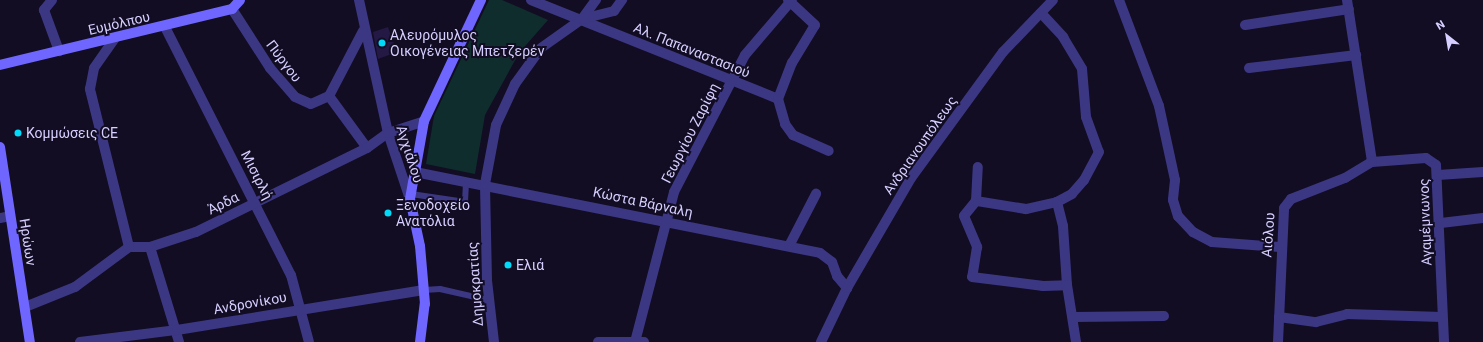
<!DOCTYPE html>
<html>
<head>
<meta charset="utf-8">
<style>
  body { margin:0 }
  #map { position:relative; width:1483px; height:342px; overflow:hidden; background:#120d23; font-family:Roboto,sans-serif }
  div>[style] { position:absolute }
  .green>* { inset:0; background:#102d2d }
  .building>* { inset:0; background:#231944 }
  .lane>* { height:6px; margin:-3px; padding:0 3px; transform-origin:3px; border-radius:3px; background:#3c3783 }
  .street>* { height:10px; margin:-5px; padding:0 5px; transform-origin:5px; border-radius:5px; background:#3c3783 }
  .secondary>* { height:10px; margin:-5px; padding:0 5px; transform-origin:5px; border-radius:5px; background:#6e66ff }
  .dots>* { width:11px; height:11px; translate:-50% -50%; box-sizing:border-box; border:2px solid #120d23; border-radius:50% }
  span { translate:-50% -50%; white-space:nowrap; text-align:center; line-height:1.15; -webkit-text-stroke:4px #120d23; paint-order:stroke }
  .street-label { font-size:14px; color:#d6cfff }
  .poi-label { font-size:14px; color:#d6cfff }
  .left { translate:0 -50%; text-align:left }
  .north { position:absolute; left:1427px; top:16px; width:40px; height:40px; -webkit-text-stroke:3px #120d23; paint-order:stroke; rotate:329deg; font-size:11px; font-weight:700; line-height:16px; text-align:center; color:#d6cfff }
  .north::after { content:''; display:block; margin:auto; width:14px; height:18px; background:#d6cfff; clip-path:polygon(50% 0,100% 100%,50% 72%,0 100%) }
</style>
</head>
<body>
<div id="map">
  <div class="green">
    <div style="clip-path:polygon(489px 0,502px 0,548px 20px,519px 53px,485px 115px,475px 174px,426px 164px,434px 116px)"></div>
  </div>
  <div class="building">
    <div style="clip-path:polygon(388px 27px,397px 52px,378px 59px,373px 32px)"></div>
  </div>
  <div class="lane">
    <div style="left:411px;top:194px;width:55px;rotate:8.4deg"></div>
    <div style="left:465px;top:202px;width:21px;rotate:-87deg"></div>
    <div style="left:424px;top:290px;width:16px;rotate:-4deg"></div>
    <div style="left:440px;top:289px;width:49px;rotate:12.9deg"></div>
  </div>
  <div class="street">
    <div style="left:52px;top:0;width:13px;rotate:129deg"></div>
    <div style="left:44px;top:10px;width:44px;rotate:69.9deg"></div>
    <div style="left:359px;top:0;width:136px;rotate:77.7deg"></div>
    <div style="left:388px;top:133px;width:70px;rotate:71.6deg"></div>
    <div style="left:531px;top:0;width:266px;rotate:21.8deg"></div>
    <div style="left:1119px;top:0;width:113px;rotate:69.3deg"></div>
    <div style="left:1159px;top:106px;width:76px;rotate:77.8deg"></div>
    <div style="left:1175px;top:180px;width:20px;rotate:96deg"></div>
    <div style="left:1173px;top:200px;width:17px;rotate:73deg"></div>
    <div style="left:1178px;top:216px;width:22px;rotate:47deg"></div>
    <div style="left:1193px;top:232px;width:21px;rotate:28deg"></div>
    <div style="left:1212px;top:242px;width:68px;rotate:4.2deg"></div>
    <div style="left:1347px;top:0;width:164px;rotate:81.2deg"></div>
    <div style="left:1372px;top:162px;width:54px;rotate:-4.2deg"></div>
    <div style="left:1426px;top:158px;width:12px;rotate:35deg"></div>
    <div style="left:1436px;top:165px;width:177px;rotate:87.4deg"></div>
    <div style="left:232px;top:9px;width:70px;rotate:57.2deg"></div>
    <div style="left:270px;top:68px;width:38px;rotate:49deg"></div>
    <div style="left:295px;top:97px;width:17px;rotate:24deg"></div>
    <div style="left:311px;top:104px;width:20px;rotate:-24deg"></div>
    <div style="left:1041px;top:13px;width:33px;rotate:47deg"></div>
    <div style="left:1063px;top:37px;width:37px;rotate:59deg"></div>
    <div style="left:1082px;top:69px;width:48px;rotate:85.2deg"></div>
    <div style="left:1086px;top:117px;width:37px;rotate:70deg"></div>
    <div style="left:1099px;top:152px;width:32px;rotate:118deg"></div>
    <div style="left:1084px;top:180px;width:18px;rotate:131deg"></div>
    <div style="left:1072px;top:194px;width:17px;rotate:152deg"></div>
    <div style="left:1057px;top:202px;width:32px;rotate:167deg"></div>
    <div style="left:1026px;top:209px;width:51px;rotate:-170.9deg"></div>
    <div style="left:976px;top:201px;width:19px;rotate:129deg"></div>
    <div style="left:964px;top:216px;width:34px;rotate:67deg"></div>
    <div style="left:977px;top:247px;width:30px;rotate:99deg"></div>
    <div style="left:972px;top:277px;width:72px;rotate:7.2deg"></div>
    <div style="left:1043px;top:286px;width:24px;rotate:-2deg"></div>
    <div style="left:1067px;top:285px;width:59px;rotate:-93.9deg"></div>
    <div style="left:1063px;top:226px;width:25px;rotate:-104deg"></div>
    <div style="left:582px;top:19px;width:24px;rotate:-54deg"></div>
    <div style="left:1245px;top:25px;width:105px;rotate:-8.7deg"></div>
    <div style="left:165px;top:27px;width:278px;rotate:63.1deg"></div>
    <div style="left:291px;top:275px;width:69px;rotate:75deg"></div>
    <div style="left:363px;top:31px;width:73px;rotate:117.6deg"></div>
    <div style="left:329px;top:96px;width:64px;rotate:53.8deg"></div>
    <div style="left:1249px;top:68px;width:108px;rotate:-6.9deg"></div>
    <div style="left:778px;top:99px;width:39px;rotate:-69deg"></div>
    <div style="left:792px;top:63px;width:44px;rotate:-58.8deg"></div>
    <div style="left:815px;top:25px;width:37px;rotate:-137deg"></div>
    <div style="left:778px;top:99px;width:26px;rotate:74deg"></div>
    <div style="left:785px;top:124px;width:14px;rotate:54deg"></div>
    <div style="left:793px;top:135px;width:39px;rotate:24deg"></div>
    <div style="left:415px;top:172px;width:413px;rotate:11.3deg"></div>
    <div style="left:820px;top:253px;width:15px;rotate:37deg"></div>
    <div style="left:832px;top:262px;width:15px;rotate:70deg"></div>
    <div style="left:837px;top:276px;width:16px;rotate:50deg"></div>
    <div style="left:1438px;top:175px;width:45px;rotate:-3.8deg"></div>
    <div style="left:976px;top:201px;width:34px;rotate:-87deg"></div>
    <div style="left:0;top:218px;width:10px;rotate:-11deg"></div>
    <div style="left:1441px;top:223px;width:42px;rotate:-6.8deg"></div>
    <div style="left:789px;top:246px;width:59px;rotate:-62.6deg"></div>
    <div style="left:129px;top:247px;width:21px"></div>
    <div style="left:150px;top:247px;width:48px;rotate:-18.1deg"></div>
    <div style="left:196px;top:232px;width:191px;rotate:-26.2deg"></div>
    <div style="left:367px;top:148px;width:26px;rotate:-36deg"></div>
    <div style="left:388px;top:133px;width:38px;rotate:-18deg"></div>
    <div style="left:150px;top:247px;width:99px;rotate:73deg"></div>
    <div style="left:1067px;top:285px;width:58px;rotate:81deg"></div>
    <div style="left:25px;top:307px;width:54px;rotate:-21.8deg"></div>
    <div style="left:75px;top:287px;width:67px;rotate:-36.5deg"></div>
    <div style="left:129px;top:247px;width:163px;rotate:-103.9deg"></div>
    <div style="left:90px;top:89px;width:21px;rotate:-79deg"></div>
    <div style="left:94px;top:68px;width:35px;rotate:-55deg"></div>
    <div style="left:1073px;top:317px;width:91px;rotate:-0.6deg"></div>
    <div style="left:1279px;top:317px;width:37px;rotate:8deg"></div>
    <div style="left:1316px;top:322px;width:32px;rotate:-14deg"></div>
    <div style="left:1347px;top:314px;width:95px;rotate:1.8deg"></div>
    <div style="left:80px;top:342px;width:98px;rotate:-7.1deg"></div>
    <div style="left:177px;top:330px;width:250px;rotate:-9.2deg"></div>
    <div style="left:494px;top:342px;width:61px;rotate:-96.5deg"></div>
    <div style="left:487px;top:281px;width:97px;rotate:-91.2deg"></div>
    <div style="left:485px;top:184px;width:60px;rotate:-79.4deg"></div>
    <div style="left:496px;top:125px;width:45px;rotate:-65.1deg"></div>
    <div style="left:515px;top:84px;width:44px;rotate:-54.2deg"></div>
    <div style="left:541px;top:48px;width:50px;rotate:-35.3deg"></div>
    <div style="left:582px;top:19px;width:33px;rotate:-14deg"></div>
    <div style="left:614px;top:11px;width:14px;rotate:-54deg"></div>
    <div style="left:598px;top:342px;width:46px"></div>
    <div style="left:635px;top:342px;width:155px;rotate:-75.4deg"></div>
    <div style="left:674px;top:192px;width:154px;rotate:-62.6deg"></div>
    <div style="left:745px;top:55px;width:72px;rotate:-49.5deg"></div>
    <div style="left:821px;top:342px;width:60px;rotate:-64.3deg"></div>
    <div style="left:847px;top:288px;width:127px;rotate:-59.8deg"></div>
    <div style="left:911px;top:178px;width:156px;rotate:-53.9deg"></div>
    <div style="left:1003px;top:52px;width:72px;rotate:-46.1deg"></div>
    <div style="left:1278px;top:342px;width:134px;rotate:-87.4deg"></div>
    <div style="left:1284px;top:208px;width:11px;rotate:-52deg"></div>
    <div style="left:1291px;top:199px;width:58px;rotate:-21.3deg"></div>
    <div style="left:1345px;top:178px;width:31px;rotate:-31deg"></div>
  </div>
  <div class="secondary">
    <div style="left:0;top:65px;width:239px;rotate:-13.6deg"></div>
    <div style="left:232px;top:9px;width:12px;rotate:-48deg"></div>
    <div style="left:0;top:147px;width:197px;rotate:81.3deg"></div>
    <div style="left:420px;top:342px;width:38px;rotate:-83deg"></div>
    <div style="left:425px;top:304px;width:58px;rotate:-94.9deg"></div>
    <div style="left:420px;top:246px;width:48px;rotate:-102deg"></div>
    <div style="left:410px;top:199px;width:27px;rotate:-80deg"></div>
    <div style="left:415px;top:172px;width:52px;rotate:-80deg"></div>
    <div style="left:424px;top:121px;width:134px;rotate:-64.8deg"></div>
  </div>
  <div class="dots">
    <div style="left:382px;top:43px;background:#00dbfa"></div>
    <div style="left:18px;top:133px;background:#00dbfa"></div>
    <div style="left:388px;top:213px;background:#00dbfa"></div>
    <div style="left:508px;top:265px;background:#00dbfa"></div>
  </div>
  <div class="street-label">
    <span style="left:119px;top:23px;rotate:-13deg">Ευμόλπου</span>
    <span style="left:692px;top:50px;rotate:22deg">Αλ. Παπαναστασιού</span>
    <span style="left:284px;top:61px;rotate:53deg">Πύργου</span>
    <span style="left:690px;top:133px;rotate:-63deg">Γεωργίου Ζαρίφη</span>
    <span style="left:920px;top:145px;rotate:-55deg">Ανδριανουπόλεως</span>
    <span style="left:410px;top:154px;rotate:72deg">Αγχιάλου</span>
    <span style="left:257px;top:175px;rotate:63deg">Μισιρλή</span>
    <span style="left:643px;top:202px;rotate:12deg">Κώστα Βάρναλη</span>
    <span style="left:223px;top:203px;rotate:-26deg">Άρδα</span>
    <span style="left:1425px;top:222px;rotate:-92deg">Αγαμέμνωνος</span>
    <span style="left:1268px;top:235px;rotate:-86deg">Αιόλου</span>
    <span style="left:28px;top:242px;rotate:81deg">Ηρώων</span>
    <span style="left:475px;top:284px;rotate:-94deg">Δημοκρατίας</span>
    <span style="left:250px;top:303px;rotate:-10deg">Ανδρονίκου</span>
  </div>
  <div class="poi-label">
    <span class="left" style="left:390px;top:43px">Αλευρόμυλος<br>Οικογένειας Μπετζερέν</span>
    <span class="left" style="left:26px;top:133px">Κομμώσεις CE</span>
    <span class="left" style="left:396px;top:213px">Ξενοδοχείο<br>Ανατόλια</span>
    <span class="left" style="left:516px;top:265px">Ελιά</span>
  </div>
  <div class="north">N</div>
</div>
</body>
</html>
